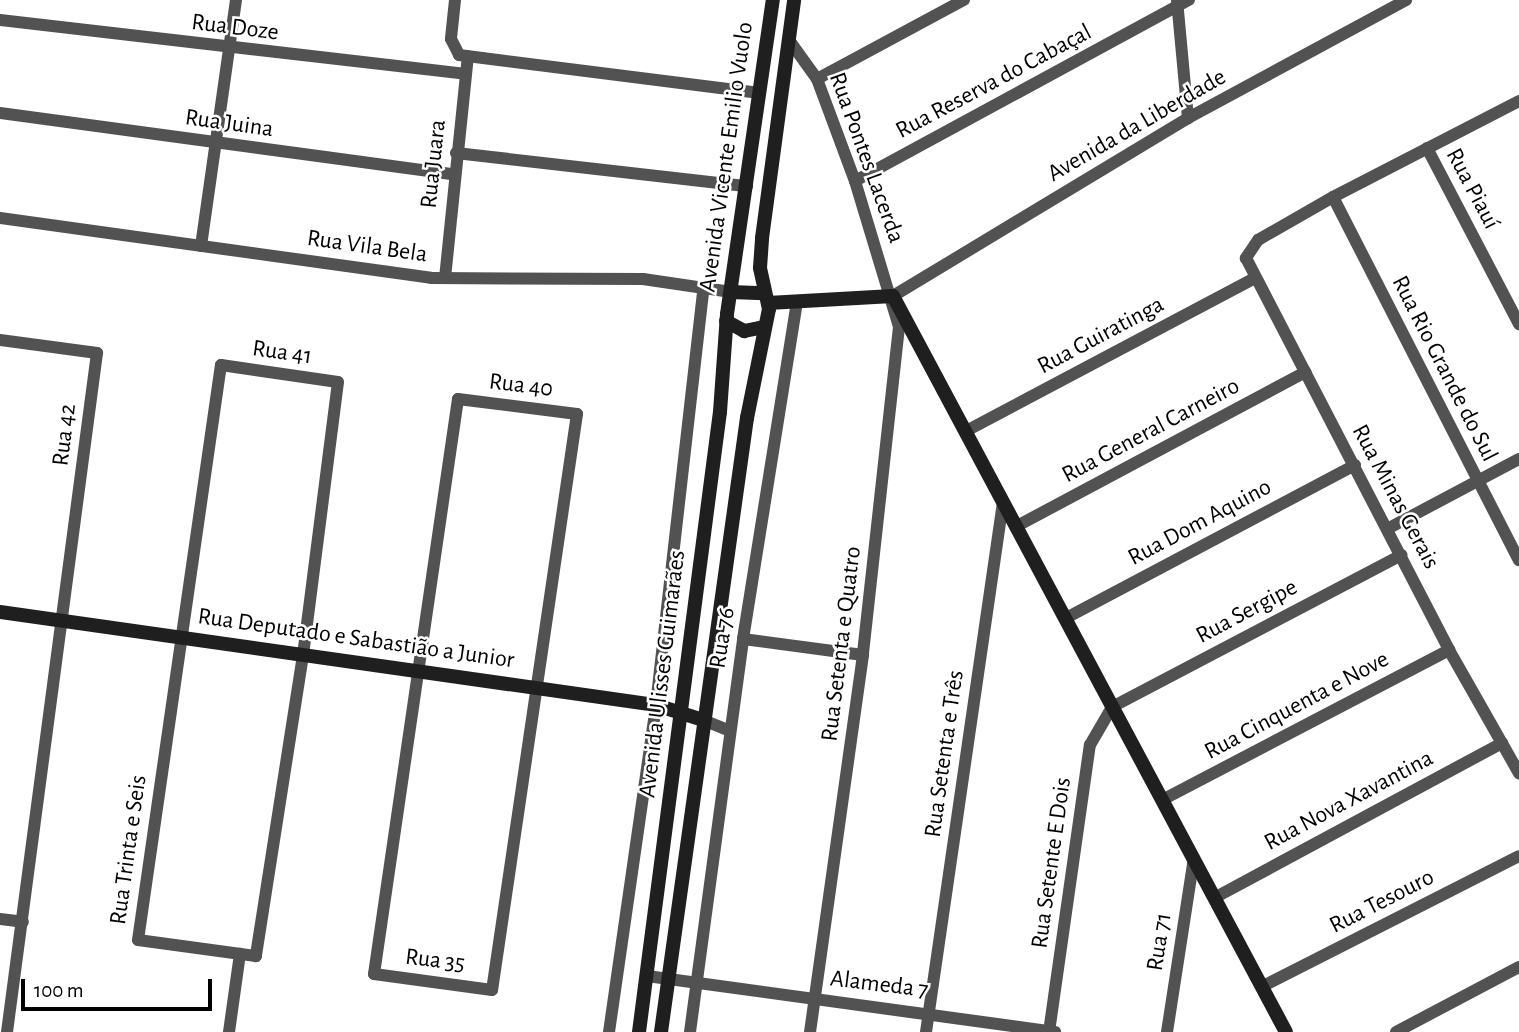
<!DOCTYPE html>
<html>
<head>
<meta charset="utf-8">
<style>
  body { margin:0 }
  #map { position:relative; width:1519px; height:1032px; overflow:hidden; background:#fff; font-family:"Alegreya Sans",sans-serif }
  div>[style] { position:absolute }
  .street>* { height:12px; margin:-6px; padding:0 6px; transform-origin:6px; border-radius:6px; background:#525252 }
  .secondary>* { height:14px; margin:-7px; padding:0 7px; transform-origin:7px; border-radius:7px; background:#1f1f1f }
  span { translate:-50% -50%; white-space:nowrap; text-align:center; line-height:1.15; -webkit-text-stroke:5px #fff; paint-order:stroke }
  .street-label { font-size:24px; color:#000 }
  .scale { position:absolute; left:21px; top:979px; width:191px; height:32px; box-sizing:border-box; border:4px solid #000; border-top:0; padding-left:9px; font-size:21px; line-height:24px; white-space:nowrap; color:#000; -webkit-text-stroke:5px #fff; paint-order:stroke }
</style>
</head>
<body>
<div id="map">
  <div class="street">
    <div style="left:455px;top:0;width:39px;rotate:96deg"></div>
    <div style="left:451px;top:39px;width:18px;rotate:63deg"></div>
    <div style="left:459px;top:55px;width:303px;rotate:7.2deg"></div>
    <div style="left:1177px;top:0;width:119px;rotate:84.7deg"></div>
    <div style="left:0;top:20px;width:469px;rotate:6.6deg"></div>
    <div style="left:789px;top:40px;width:48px;rotate:54.3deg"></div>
    <div style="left:817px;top:79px;width:109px;rotate:69.6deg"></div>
    <div style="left:855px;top:181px;width:152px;rotate:73.2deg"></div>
    <div style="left:899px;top:327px;width:330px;rotate:96.3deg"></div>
    <div style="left:863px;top:655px;width:381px;rotate:98deg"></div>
    <div style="left:817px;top:79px;width:167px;rotate:-28.3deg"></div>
    <div style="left:1519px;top:101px;width:209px;rotate:152.7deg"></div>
    <div style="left:1333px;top:197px;width:86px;rotate:150.2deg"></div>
    <div style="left:1258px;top:240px;width:22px;rotate:124deg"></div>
    <div style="left:1246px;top:258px;width:441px;rotate:62.6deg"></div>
    <div style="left:1449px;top:650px;width:142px;rotate:60.4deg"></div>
    <div style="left:0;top:113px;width:457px;rotate:7.7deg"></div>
    <div style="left:1427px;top:148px;width:199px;rotate:62.4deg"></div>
    <div style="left:456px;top:153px;width:293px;rotate:6.5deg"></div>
    <div style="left:855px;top:181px;width:380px;rotate:-28.5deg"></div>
    <div style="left:1333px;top:197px;width:408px;rotate:62.9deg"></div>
    <div style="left:0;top:218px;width:435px;rotate:7.9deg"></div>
    <div style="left:431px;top:278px;width:212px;rotate:0.3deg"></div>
    <div style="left:643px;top:279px;width:89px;rotate:8.4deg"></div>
    <div style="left:201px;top:246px;width:248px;rotate:-81.9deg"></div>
    <div style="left:445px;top:278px;width:223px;rotate:-84.1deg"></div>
    <div style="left:893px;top:296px;width:345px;rotate:-31.1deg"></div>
    <div style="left:1188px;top:118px;width:248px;rotate:-28.4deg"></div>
    <div style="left:0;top:340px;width:98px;rotate:7.6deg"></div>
    <div style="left:97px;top:353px;width:685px;rotate:97.55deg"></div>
    <div style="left:221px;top:365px;width:118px;rotate:8.3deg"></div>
    <div style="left:338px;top:382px;width:275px;rotate:97.3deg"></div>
    <div style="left:303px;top:655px;width:305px;rotate:98.9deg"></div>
    <div style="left:256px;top:956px;width:119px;rotate:-172.3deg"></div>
    <div style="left:138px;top:940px;width:581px;rotate:-81.79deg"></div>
    <div style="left:458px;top:399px;width:120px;rotate:7.2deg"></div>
    <div style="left:577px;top:414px;width:582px;rotate:98.39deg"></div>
    <div style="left:492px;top:990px;width:119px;rotate:-172.3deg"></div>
    <div style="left:374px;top:974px;width:581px;rotate:-81.69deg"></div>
    <div style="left:968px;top:430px;width:325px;rotate:-27.9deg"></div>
    <div style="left:1017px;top:526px;width:327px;rotate:-28.1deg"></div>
    <div style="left:1389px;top:528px;width:147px;rotate:-28deg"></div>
    <div style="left:1066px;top:618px;width:327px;rotate:-27.9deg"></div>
    <div style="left:743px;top:639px;width:121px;rotate:7.6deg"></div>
    <div style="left:703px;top:720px;width:29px;rotate:22deg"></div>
    <div style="left:1164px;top:799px;width:322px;rotate:-27.6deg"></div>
    <div style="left:1216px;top:897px;width:325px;rotate:-28.3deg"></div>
    <div style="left:0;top:919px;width:23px;rotate:7deg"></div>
    <div style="left:647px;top:976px;width:412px;rotate:7.8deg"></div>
    <div style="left:1263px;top:986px;width:287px;rotate:-26.9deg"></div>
    <div style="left:229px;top:1032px;width:79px;rotate:-82deg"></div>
    <div style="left:609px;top:1032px;width:330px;rotate:-81.8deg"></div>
    <div style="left:656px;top:705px;width:422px;rotate:-83.5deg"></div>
    <div style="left:690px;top:1032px;width:397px;rotate:-82.3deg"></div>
    <div style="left:743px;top:639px;width:342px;rotate:-80.9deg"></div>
    <div style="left:926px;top:1032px;width:536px;rotate:-81.73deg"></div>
    <div style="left:1049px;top:1032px;width:290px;rotate:-81.9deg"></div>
    <div style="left:1090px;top:745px;width:44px;rotate:-59.9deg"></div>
    <div style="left:1112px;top:707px;width:327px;rotate:-27.7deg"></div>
    <div style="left:1167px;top:1032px;width:176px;rotate:-81.2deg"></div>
    <div style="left:1396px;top:1032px;width:139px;rotate:-27.9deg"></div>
  </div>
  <div class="secondary">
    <div style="left:731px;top:292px;width:33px;rotate:2deg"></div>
    <div style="left:768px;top:303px;width:125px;rotate:-3.2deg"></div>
    <div style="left:893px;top:296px;width:834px;rotate:61.9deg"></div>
    <div style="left:726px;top:321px;width:21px;rotate:29deg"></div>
    <div style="left:744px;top:331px;width:20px;rotate:-11deg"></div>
    <div style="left:0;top:612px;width:663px;rotate:8.07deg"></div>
    <div style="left:656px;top:705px;width:49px;rotate:17.7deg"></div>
    <div style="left:639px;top:1032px;width:625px;rotate:-82.56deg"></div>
    <div style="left:720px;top:412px;width:98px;rotate:-85.9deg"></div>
    <div style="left:727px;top:314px;width:317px;rotate:-81.7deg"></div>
    <div style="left:661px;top:1032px;width:620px;rotate:-82.03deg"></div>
    <div style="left:747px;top:418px;width:111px;rotate:-78.6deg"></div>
    <div style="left:769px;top:309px;width:42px;rotate:-102.4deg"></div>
    <div style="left:760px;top:268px;width:30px;rotate:-86deg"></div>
    <div style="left:762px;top:238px;width:240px;rotate:-82.3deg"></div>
  </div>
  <div class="street-label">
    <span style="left:235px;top:28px;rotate:7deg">Rua Doze</span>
    <span style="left:994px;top:82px;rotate:-28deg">Rua Reserva do Cabaçal</span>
    <span style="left:229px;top:124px;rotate:8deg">Rua Juina</span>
    <span style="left:1137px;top:126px;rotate:-30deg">Avenida da Liberdade</span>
    <span style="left:727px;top:157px;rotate:-82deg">Avenida Vicente Emilio Vuolo</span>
    <span style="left:866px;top:158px;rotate:70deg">Rua Pontes Lacerda</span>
    <span style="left:434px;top:164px;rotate:-84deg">Rua Juara</span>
    <span style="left:1472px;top:189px;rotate:62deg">Rua Piauí</span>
    <span style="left:367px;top:247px;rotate:8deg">Rua Vila Bela</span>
    <span style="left:1101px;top:336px;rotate:-28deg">Rua Guiratinga</span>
    <span style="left:282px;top:353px;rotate:8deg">Rua 41</span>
    <span style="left:1444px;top:369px;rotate:63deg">Rua Rio Grande do Sul</span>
    <span style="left:521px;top:386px;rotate:7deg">Rua 40</span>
    <span style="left:1151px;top:431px;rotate:-28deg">Rua General Carneiro</span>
    <span style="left:65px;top:435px;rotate:-83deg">Rua 42</span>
    <span style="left:1395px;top:497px;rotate:62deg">Rua Minas Gerais</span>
    <span style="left:1200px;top:523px;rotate:-28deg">Rua Dom Aquino</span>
    <span style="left:1247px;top:612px;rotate:-28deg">Rua Sergipe</span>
    <span style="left:723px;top:638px;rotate:-81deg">Rua 76</span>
    <span style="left:356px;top:639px;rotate:8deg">Rua Deputado e Sabastião a Junior</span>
    <span style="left:842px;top:644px;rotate:-83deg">Rua Setenta e Quatro</span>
    <span style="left:663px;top:674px;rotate:-83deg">Avenida Ulisses Guimarães</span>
    <span style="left:1297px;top:706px;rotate:-28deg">Rua Cinquenta e Nove</span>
    <span style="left:945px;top:754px;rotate:-82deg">Rua Setenta e Três</span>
    <span style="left:1349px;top:801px;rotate:-28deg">Rua Nova Xavantina</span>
    <span style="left:129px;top:850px;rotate:-82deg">Rua Trinta e Seis</span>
    <span style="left:1052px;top:863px;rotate:-82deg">Rua Setente E Dois</span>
    <span style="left:1382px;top:902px;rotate:-27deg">Rua Tesouro</span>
    <span style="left:1160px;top:942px;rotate:-81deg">Rua 71</span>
    <span style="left:435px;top:961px;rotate:7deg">Rua 35</span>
    <span style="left:879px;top:985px;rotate:7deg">Alameda 7</span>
  </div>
  <div class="scale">100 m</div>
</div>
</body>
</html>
